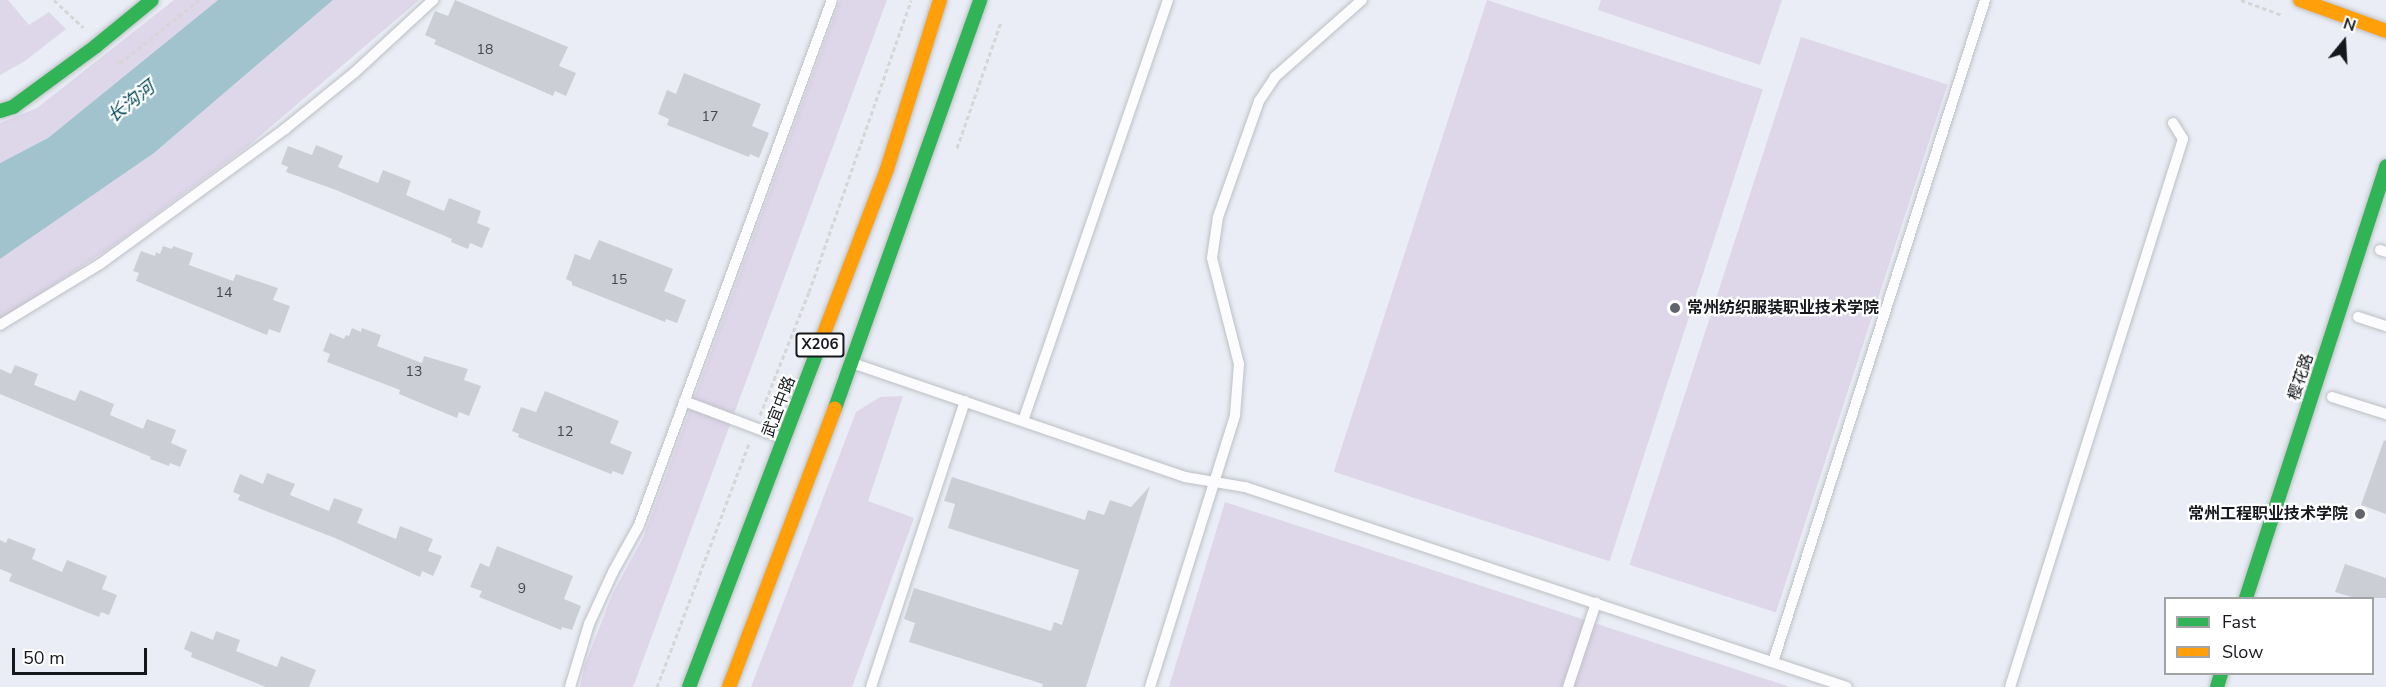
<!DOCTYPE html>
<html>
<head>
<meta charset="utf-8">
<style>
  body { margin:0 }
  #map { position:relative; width:2386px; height:687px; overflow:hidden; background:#eaedf5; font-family:"Nunito Sans","Noto Sans SC",sans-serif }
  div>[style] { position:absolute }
  .green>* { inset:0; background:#ded6e9; transform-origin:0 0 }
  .water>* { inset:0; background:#a1c3ce }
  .building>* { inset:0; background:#cbcfd5 }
  .path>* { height:3px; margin-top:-1.5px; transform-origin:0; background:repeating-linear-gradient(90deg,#d5d6d8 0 4.5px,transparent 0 7.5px) }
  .roads { filter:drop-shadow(0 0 2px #bdc0c6) drop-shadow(0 0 2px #bdc0c6) }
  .lane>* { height:10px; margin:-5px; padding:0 5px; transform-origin:5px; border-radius:5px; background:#fcfcfe }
  .fast>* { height:14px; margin:-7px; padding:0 7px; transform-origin:7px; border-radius:7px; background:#30b455 }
  .slow>* { height:14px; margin:-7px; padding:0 7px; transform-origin:7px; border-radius:7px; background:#ff9f0a }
  .dots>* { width:16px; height:16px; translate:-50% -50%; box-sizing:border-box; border:3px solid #fff; border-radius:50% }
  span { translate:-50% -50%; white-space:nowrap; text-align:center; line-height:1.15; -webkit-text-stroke:4.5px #fff; paint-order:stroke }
  .number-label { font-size:14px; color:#43464b }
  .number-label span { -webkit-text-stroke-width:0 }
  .shield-label span { padding:2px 4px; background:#fff; border:2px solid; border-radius:4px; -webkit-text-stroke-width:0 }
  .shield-label { font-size:15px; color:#16181d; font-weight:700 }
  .poi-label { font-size:16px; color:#16181d; font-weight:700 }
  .left { translate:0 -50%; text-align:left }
  .right { translate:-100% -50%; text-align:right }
  .street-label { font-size:16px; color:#16181d }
  .water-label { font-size:18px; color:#004857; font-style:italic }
  .legend { position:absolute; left:2164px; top:597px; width:210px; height:78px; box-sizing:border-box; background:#fff; border:2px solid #a2a3a5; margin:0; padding:8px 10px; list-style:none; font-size:18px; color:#16181d }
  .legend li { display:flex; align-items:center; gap:12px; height:30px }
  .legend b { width:30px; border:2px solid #a2a3a5 }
  .north { position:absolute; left:2314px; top:12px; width:60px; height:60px; -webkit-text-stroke:4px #fff; paint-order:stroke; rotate:18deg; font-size:16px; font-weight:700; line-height:24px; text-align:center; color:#16181d }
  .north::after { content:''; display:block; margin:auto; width:21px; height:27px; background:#16181d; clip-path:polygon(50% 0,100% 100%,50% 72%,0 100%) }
  .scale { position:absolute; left:12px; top:648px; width:135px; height:27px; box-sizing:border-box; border:3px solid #16181d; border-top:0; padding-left:8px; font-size:18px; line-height:21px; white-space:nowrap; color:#16181d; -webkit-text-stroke:4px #fff; paint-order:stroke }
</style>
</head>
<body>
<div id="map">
  <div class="green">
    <div style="clip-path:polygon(0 0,8px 0,29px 25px,49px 12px,66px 29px,25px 61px,0 75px)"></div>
    <div style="clip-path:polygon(174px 0,218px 0,48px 138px,0 163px,0 123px,37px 108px)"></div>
    <div style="clip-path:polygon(333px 0,419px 0,247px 147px,110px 248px,0 320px,0 259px,154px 153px)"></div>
    <div style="clip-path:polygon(840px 0,887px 0,633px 687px,580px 687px,584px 667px,613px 593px,643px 538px)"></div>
    <div style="left:1487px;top:0;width:290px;height:496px;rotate:18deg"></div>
    <div style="clip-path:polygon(1601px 0,1782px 0,1760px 65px,1598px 10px)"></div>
    <div style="left:1801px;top:37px;width:154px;height:555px;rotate:18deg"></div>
    <div style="clip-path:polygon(903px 396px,868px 501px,914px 518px,852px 687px,751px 687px,856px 412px,880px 397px)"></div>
    <div style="clip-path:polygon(1225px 502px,1790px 687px,1169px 687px)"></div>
  </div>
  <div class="water">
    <div style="clip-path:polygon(218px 0,333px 0,154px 153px,0 259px,0 163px,48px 138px)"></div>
  </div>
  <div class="building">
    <div style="clip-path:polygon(455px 0,568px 47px,559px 66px,576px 73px,566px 96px,555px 91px,553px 96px,434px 44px,436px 40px,425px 35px,435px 11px,448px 16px)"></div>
    <div style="clip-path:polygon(684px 73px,761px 104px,752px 126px,769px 133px,759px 158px,750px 154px,749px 157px,667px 125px,669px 119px,658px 114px,667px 90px,676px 94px)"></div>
    <div style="clip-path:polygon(316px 145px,343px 156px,338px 167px,378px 183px,383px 170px,411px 181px,406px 195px,444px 211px,449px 198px,481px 211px,477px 223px,490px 228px,482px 248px,470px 243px,468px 249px,451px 242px,452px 239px,336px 190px,286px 172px,288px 167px,281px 164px,288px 146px,312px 155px)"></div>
    <div style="clip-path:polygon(599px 240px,673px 269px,664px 291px,686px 300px,677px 323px,666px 319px,665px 322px,572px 285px,572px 282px,566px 279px,575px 254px,590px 260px)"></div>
    <div style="clip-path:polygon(163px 246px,172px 249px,173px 246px,193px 253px,189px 265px,233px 281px,236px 274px,278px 288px,273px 300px,290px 306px,280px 333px,269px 329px,267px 335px,136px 281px,139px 273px,133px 271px,141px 251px,155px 256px,156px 252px,160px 254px)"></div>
    <div style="clip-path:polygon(352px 328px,361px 332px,362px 328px,381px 335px,377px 346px,422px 363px,424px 356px,468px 369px,464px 380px,481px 386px,469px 416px,459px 412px,457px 418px,399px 394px,400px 390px,327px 362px,330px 354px,323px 351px,330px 333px,344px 339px,346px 335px,349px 336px)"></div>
    <div style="clip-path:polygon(15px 365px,38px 374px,34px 385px,75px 401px,80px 390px,114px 404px,110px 415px,143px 429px,147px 419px,176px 430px,171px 443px,187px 450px,180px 467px,170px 463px,169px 466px,150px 459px,151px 457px,0 394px,0 369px,11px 374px)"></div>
    <div style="clip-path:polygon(545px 391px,619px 421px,610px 443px,632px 452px,623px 475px,613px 471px,611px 474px,518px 437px,519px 434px,512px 431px,521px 407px,536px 412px)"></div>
    <div style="clip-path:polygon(2384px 440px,2386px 441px,2386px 514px,2361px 505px)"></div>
    <div style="clip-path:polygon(267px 473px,295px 484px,290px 495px,329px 511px,334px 498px,363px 509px,357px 523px,396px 539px,400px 526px,433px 539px,428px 551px,442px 556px,433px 576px,422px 571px,420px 577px,335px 538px,238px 500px,240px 495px,233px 492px,240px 474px,263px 484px)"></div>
    <div style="clip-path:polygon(952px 477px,1085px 520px,1088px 510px,1104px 515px,1110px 500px,1131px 507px,1150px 486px,1086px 687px,1042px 687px,1043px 684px,909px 642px,915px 623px,904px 619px,914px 588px,1051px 631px,1054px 622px,1062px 625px,1079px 570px,948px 528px,955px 504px,944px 501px)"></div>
    <div style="clip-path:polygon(8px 538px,36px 549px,32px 559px,62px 572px,67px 560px,107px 576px,102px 589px,117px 595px,109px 615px,101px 612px,99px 617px,9px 581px,12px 574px,0 569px,0 540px,6px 543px)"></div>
    <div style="clip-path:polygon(497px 546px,573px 576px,564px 599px,581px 606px,572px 630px,562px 627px,561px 630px,479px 597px,482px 591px,470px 587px,480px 563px,489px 567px)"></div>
    <div style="clip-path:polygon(2345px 564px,2386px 578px,2386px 598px,2355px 598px,2335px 592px)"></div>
    <div style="clip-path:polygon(191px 631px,213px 640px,216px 631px,240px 640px,236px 651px,277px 667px,281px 656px,316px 670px,309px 687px,266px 687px,191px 657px,192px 653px,184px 649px)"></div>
  </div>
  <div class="path">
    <div style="left:54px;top:0;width:40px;rotate:43deg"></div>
    <div style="left:2241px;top:0;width:44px;rotate:20.1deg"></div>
    <div style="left:117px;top:61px;width:4px;rotate:34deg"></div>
    <div style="left:120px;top:63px;width:101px;rotate:-38.6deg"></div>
    <div style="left:957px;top:148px;width:133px;rotate:-70.8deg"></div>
    <div style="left:760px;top:415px;width:132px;rotate:-68.3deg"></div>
    <div style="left:809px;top:292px;width:309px;rotate:-70.7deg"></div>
    <div style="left:657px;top:687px;width:263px;rotate:-69.3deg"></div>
  </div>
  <div class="roads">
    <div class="lane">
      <div style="left:2380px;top:250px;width:6px;rotate:18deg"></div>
      <div style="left:2358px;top:317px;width:29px;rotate:18deg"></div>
      <div style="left:0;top:325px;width:117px;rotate:-31.4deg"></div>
      <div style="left:100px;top:264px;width:229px;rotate:-36.1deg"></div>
      <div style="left:285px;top:129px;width:89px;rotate:-39.1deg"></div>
      <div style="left:354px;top:73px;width:108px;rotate:-42.7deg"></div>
      <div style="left:855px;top:364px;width:349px;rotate:18.9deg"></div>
      <div style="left:1185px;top:477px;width:61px;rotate:9.5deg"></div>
      <div style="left:1245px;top:487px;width:634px;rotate:18.38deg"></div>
      <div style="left:2332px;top:397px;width:57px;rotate:17.5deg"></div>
      <div style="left:684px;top:401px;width:105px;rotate:20.7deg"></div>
      <div style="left:1023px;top:421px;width:445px;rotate:-71deg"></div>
      <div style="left:1773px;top:662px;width:695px;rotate:-72.24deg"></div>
      <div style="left:570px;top:687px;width:66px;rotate:-73.2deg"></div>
      <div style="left:589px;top:624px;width:57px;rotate:-65.2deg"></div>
      <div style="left:613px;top:572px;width:54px;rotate:-61deg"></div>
      <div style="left:639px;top:525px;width:559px;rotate:-69.82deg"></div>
      <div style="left:871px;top:687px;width:301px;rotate:-71.8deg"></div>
      <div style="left:1150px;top:687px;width:285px;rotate:-72.6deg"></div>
      <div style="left:1235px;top:415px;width:51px;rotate:-85.5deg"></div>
      <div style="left:1239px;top:364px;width:109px;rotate:-104.3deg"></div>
      <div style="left:1212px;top:258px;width:41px;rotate:-81.7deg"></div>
      <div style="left:1218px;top:217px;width:123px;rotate:-70.5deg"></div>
      <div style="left:1259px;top:101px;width:29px;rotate:-56deg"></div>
      <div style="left:1275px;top:77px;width:116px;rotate:-41.5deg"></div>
      <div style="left:1568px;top:687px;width:89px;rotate:-71.6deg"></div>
      <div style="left:2010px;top:687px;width:575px;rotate:-72.48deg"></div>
      <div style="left:2183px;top:139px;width:19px;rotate:-122deg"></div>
    </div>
    <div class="fast">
      <div style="left:0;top:111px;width:14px;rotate:-17deg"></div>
      <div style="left:13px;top:107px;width:103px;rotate:-36.3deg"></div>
      <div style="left:96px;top:46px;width:72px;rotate:-39.4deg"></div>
      <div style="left:835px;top:408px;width:433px;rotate:-70.4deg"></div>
      <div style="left:2246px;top:598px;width:454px;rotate:-72deg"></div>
      <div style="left:689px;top:687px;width:376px;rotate:-69.1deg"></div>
      <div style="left:2217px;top:687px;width:14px;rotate:-73deg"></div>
    </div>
    <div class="slow">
      <div style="left:2300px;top:0;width:91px;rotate:19.8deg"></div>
      <div style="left:823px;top:336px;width:179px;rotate:-69deg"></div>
      <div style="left:887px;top:169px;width:177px;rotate:-72.6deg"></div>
      <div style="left:729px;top:687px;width:298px;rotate:-69.2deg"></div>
    </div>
  </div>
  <div class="dots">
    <div style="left:1675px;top:308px;background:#606369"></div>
    <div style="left:2360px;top:514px;background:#606369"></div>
  </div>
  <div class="number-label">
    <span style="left:485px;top:50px">18</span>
    <span style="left:710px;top:117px">17</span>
    <span style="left:619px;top:280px">15</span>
    <span style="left:224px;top:293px">14</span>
    <span style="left:414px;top:372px">13</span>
    <span style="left:565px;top:432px">12</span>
    <span style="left:522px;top:589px">9</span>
  </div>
  <div class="shield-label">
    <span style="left:820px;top:345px">X206</span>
  </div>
  <div class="poi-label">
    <span class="left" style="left:1687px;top:308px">常州纺织服装职业技术学院</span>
    <span class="right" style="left:2348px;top:514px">常州工程职业技术学院</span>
  </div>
  <div class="street-label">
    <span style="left:2301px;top:377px;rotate:-72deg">樱花路</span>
    <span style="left:779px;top:407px;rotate:-69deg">武宜中路</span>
  </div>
  <div class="water-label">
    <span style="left:131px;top:102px;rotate:-38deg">长沟河</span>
  </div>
  <ul class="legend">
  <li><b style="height:8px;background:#30b455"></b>Fast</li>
  <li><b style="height:8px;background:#ff9f0a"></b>Slow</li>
  </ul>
  <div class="north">N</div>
  <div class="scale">50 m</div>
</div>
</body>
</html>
